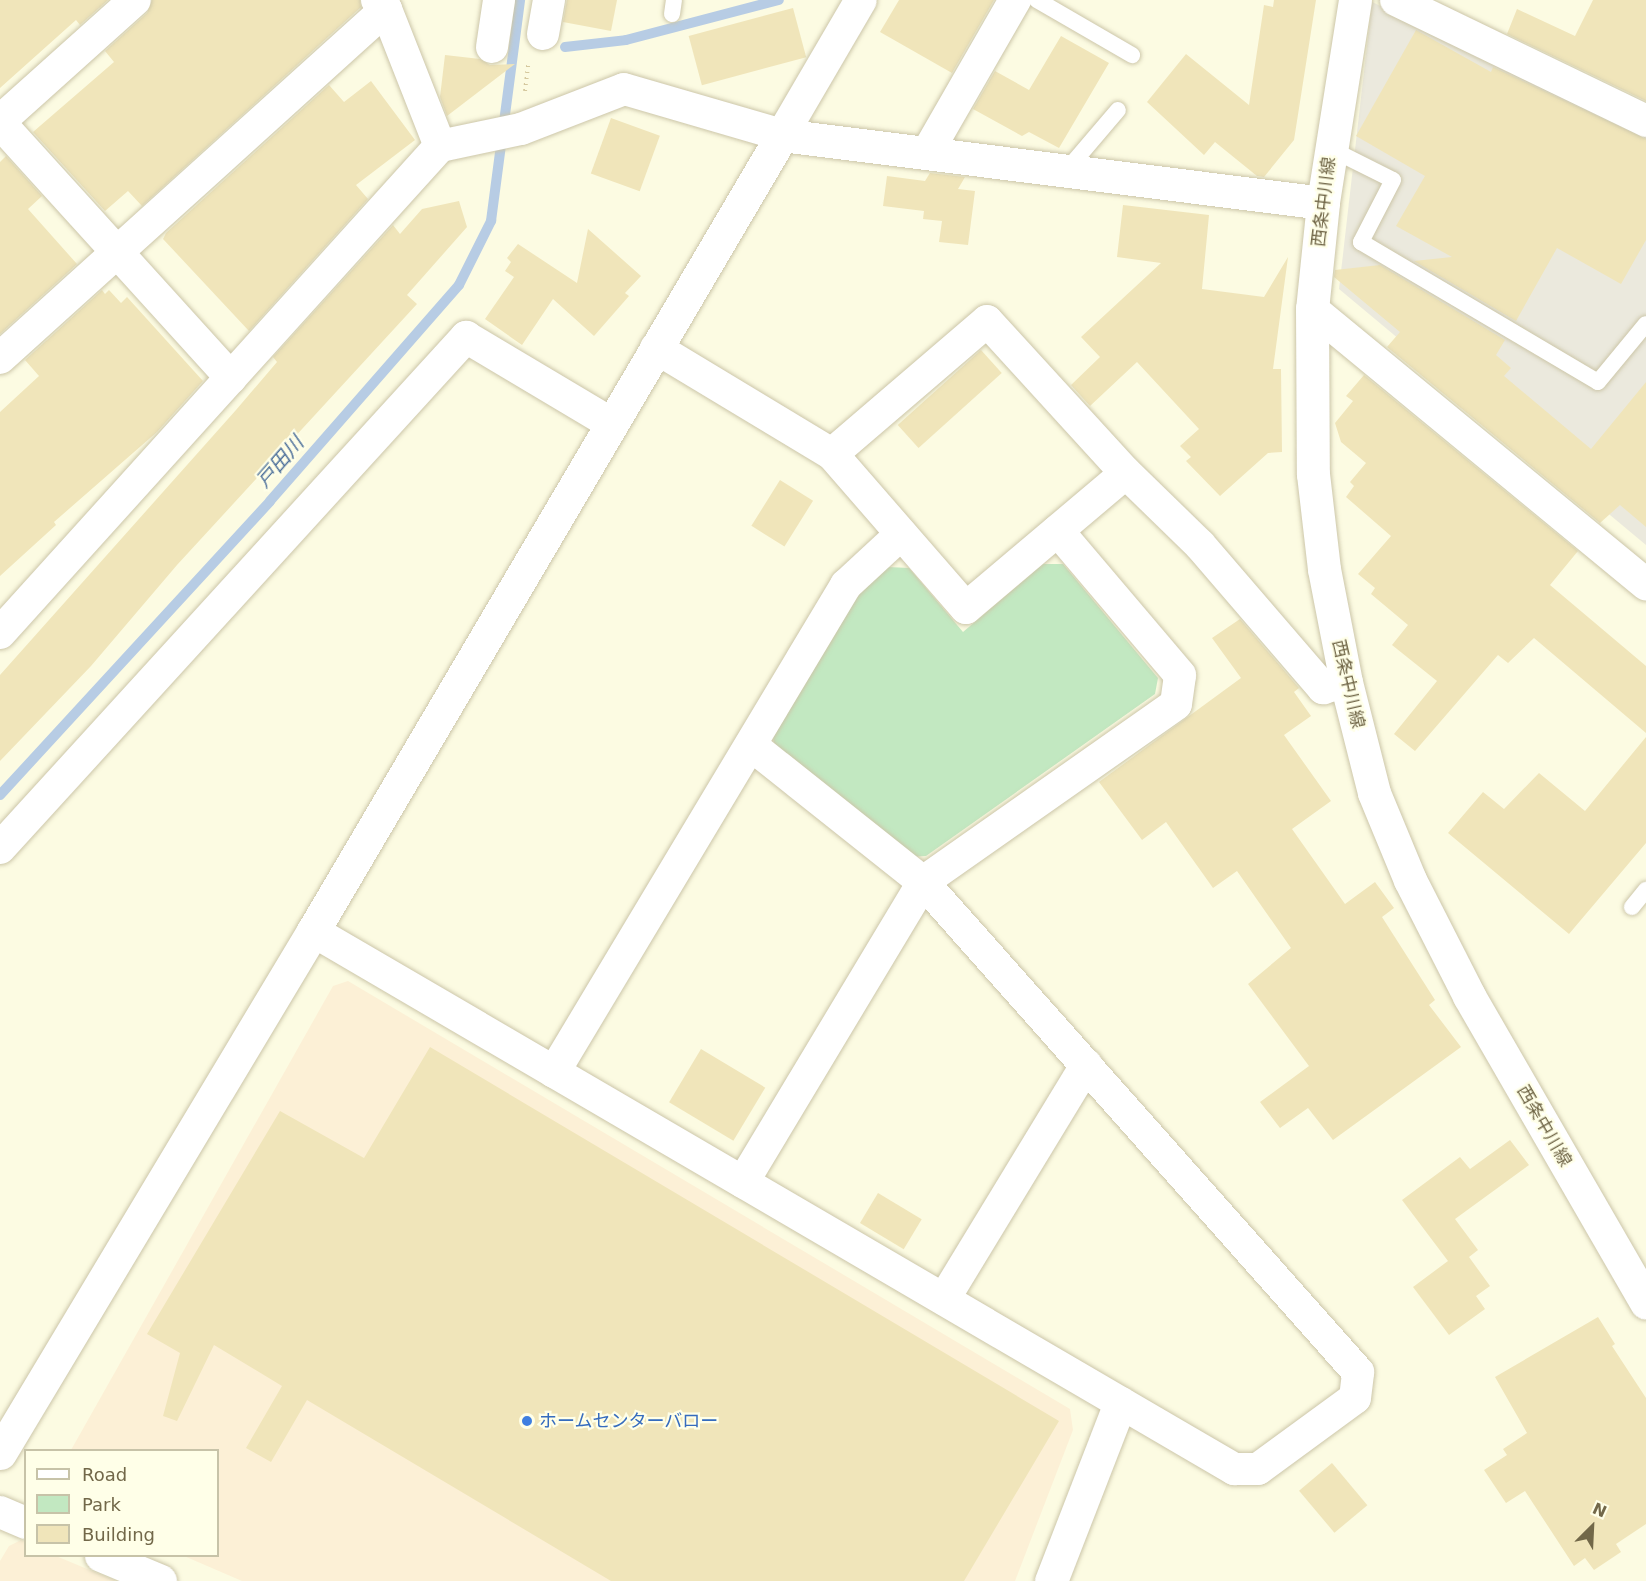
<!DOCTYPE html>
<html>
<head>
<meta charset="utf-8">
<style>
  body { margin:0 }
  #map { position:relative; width:1646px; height:1581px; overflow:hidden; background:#fcfbe2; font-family:"DejaVu Sans","Noto Sans JP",sans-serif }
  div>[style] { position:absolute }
  .commercial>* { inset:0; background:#fcf0d6 }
  .industrial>* { inset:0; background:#ebe9dd }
  .green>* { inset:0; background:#c2e8c1 }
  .stream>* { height:10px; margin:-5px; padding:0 5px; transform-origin:5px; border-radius:5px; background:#b7cce4 }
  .building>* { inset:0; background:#f0e5ba; transform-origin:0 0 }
  .path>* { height:4px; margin-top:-2px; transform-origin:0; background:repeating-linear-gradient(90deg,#d5c89e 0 1.5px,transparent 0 6px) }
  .roads { filter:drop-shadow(0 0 2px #ccc6a9) drop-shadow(0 0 2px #ccc6a9) }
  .lane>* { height:16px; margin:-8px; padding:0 8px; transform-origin:8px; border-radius:8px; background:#fff }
  .street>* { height:32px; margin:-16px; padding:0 16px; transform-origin:16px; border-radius:16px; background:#fff }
  .secondary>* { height:33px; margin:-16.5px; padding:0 16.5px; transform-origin:16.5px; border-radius:16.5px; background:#fff }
  .dots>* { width:16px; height:16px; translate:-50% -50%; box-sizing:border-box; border:3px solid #ffffe8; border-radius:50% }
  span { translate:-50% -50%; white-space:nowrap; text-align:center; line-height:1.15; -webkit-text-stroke:4.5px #ffffe8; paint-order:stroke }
  .street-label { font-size:18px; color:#726849 }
  .shop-label { font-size:18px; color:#366cbe }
  .left { translate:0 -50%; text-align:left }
  .water-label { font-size:20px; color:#4c6f9a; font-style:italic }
  .legend { position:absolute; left:24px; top:1449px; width:195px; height:108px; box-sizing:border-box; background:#ffffe8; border:2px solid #c7c3a8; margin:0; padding:8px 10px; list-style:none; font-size:18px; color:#726849 }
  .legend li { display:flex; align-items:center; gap:12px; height:30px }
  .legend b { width:30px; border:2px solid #c7c3a8 }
  .north { position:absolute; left:1562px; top:1497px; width:60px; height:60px; -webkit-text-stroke:4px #ffffe8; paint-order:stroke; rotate:24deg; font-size:16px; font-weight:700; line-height:24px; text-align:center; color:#726849 }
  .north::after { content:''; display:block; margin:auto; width:21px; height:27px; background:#726849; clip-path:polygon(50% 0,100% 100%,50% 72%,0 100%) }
</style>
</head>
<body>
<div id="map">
  <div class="commercial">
    <div style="clip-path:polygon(348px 981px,1070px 1409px,1073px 1430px,1015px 1581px,242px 1581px,184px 1556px,218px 1556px,218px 1450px,71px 1450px,333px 986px)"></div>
    <div style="clip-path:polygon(21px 1540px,25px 1542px,26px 1556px,56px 1556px,116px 1581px,0 1581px,0 1561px,9px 1546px)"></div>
  </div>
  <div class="industrial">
    <div style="clip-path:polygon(1372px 2px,1646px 132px,1646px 545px,1339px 289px)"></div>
  </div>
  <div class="green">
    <div style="clip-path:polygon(1043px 564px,1063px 564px,1158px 678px,1155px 694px,926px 856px,909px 857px,776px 753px,773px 738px,854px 595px,888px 567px,909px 568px,963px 632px)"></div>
  </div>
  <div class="stream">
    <div style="left:565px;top:47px;width:61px;rotate:-6.5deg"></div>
    <div style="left:626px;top:40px;width:158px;rotate:-14.7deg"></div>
    <div style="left:0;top:795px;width:399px;rotate:-47.4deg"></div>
    <div style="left:270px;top:501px;width:287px;rotate:-48.8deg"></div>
    <div style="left:459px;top:285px;width:72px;rotate:-63.4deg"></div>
    <div style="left:491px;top:221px;width:223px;rotate:-82.5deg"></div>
  </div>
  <div class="building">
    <div style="clip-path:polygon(0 0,108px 0,80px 25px,76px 20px,0 88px)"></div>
    <div style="clip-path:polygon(152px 0,360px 0,361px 7px,142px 206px,128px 191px,105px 211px,33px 132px,114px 62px,105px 51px,147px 13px)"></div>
    <div style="clip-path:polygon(567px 0,617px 0,611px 31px,563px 22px)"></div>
    <div style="clip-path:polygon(899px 0,994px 0,952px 73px,880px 32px)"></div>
    <div style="clip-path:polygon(1274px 0,1316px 0,1294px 140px,1264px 177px,1257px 176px,1215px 142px,1204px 155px,1147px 102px,1186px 54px,1249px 105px,1264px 5px,1273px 7px)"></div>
    <div style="clip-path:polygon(1593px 0,1646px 0,1646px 101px,1507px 34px,1517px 9px,1575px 36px)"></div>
    <div style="left:793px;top:8px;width:51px;height:108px;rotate:75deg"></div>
    <div style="clip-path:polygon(1416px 30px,1491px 72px,1493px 67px,1646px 139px,1646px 240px,1621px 284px,1557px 248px,1516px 321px,1414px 261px,1452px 257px,1396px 226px,1425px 176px,1356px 136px)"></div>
    <div style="clip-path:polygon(1061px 36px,1109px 63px,1059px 148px,1029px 132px,1022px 136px,973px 109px,995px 71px,1029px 90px)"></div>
    <div style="clip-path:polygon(445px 55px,480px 59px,490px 65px,515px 64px,447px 116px,440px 97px)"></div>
    <div style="clip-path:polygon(371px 81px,415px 140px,356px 185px,368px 199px,249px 331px,163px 239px,166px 233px,329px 85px,344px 102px)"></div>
    <div style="left:611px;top:118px;width:52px;height:59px;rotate:20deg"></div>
    <div style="clip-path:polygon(6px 156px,42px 196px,28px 209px,77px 264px,0 334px,0 162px)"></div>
    <div style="clip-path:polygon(930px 173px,965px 177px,958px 189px,975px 191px,968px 245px,939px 242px,942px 221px,923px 219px,924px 211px,883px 206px,887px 176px,925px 181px)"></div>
    <div style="clip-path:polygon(459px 201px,467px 227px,407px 295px,417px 304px,177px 565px,91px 666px,0 761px,0 675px,236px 410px,277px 362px,273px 357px,393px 225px,400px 234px,422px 209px)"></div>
    <div style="clip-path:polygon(1123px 205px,1209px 215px,1202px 289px,1264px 297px,1288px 257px,1273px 369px,1281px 369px,1282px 452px,1268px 453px,1220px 496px,1186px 461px,1191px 457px,1180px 446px,1199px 429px,1137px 362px,1090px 406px,1071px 385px,1100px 357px,1081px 337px,1161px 263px,1117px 257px)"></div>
    <div style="clip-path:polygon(588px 229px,641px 276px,625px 293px,629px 296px,594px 336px,553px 299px,522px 345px,485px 319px,514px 277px,505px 271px,511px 262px,507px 258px,518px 244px,577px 283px)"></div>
    <div style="clip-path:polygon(1380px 265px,1505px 340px,1496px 355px,1511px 368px,1504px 376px,1591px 449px,1646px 382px,1646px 527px,1620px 505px,1600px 523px,1387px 347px,1400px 332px,1334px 277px,1335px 270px)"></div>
    <div style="clip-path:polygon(102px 290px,105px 294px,109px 290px,121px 303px,127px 297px,203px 381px,157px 432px,54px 522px,56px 525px,0 576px,0 412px,39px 376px,25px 360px)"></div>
    <div style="left:981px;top:350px;width:31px;height:112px;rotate:48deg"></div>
    <div style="clip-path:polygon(1364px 375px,1578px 551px,1550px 585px,1646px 666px,1646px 733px,1534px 638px,1508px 663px,1498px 655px,1415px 751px,1394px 734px,1437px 681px,1392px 645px,1408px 625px,1371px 594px,1375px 588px,1358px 574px,1391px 536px,1346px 497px,1354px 486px,1350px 482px,1366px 463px,1341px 442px,1335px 423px,1353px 401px,1346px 396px)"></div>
    <div style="left:780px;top:480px;width:39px;height:54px;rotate:32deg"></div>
    <div style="clip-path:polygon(1240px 619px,1299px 688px,1294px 692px,1311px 716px,1284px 735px,1331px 801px,1292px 829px,1345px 904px,1375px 882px,1394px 908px,1382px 917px,1435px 1000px,1429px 1005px,1461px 1047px,1333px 1140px,1308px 1108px,1280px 1128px,1260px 1102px,1309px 1066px,1248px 984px,1291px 948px,1237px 871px,1213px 888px,1166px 822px,1142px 840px,1099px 782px,1241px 678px,1212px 638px)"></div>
    <div style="clip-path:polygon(1646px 737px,1646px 843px,1569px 934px,1448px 833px,1483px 792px,1504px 809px,1539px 773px,1585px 811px)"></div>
    <div style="clip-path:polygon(430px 1047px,1059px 1421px,964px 1581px,611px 1581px,307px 1400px,271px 1462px,246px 1448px,282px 1386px,214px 1345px,177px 1421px,163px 1416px,180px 1353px,147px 1334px,280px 1111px,364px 1158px)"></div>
    <div style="left:701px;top:1049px;width:75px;height:62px;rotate:31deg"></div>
    <div style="clip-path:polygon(1510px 1140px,1529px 1165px,1455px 1219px,1478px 1250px,1469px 1257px,1490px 1286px,1476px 1296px,1485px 1309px,1449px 1335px,1413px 1287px,1448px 1261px,1402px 1200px,1460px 1157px,1470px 1169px)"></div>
    <div style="left:878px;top:1193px;width:51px;height:35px;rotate:31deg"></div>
    <div style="clip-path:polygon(1598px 1317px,1615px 1344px,1612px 1346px,1646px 1398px,1646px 1524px,1616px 1544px,1621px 1552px,1594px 1570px,1585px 1558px,1574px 1566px,1525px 1491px,1506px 1503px,1484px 1470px,1507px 1455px,1503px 1449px,1527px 1433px,1495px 1377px)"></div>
    <div style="left:1332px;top:1463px;width:55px;height:43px;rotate:50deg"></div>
  </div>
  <div class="path">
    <div style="left:525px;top:91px;width:26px;rotate:-83deg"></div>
  </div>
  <div class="roads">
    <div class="lane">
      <div style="left:1037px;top:0;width:110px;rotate:30.1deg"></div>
      <div style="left:672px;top:14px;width:14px;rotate:-82deg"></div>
      <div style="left:1331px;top:149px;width:69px;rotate:26.6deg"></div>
      <div style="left:1393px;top:180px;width:70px;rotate:117.3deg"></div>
      <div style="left:1361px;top:242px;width:275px;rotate:30.6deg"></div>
      <div style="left:1598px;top:382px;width:75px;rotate:-50.4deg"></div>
      <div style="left:1066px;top:171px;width:80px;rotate:-49.6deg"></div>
      <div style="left:1632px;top:907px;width:22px;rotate:-51deg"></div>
    </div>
    <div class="street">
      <div style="left:377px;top:0;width:13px;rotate:45deg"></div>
      <div style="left:386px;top:9px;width:147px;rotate:68.5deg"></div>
      <div style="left:1396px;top:0;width:278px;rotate:25.8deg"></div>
      <div style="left:543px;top:34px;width:35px;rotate:-80deg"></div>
      <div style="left:492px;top:47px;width:48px;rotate:-81.5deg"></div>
      <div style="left:0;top:121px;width:181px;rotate:-41.9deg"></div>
      <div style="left:0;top:123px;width:344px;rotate:47.8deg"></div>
      <div style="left:927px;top:153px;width:177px;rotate:-60.1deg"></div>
      <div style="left:1312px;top:309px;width:433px;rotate:39.5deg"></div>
      <div style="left:656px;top:348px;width:205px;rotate:31.1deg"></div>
      <div style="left:832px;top:454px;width:204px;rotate:49deg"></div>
      <div style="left:966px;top:608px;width:209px;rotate:-40.2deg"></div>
      <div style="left:0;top:358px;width:520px;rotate:-42.12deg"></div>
      <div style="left:832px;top:454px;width:204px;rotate:-40.6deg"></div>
      <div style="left:987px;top:321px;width:206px;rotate:47.6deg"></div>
      <div style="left:1126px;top:473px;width:103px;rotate:44.2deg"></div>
      <div style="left:1200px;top:545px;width:189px;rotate:49.3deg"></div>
      <div style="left:1323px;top:688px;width:24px;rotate:-15deg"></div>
      <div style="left:0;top:633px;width:656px;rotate:-47.9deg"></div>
      <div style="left:440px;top:146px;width:83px;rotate:-11.9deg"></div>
      <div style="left:521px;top:129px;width:110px;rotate:-21.2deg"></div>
      <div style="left:624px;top:89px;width:165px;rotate:16.2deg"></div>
      <div style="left:782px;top:135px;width:156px;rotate:-59.7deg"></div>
      <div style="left:0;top:848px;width:692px;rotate:-47.64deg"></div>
      <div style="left:466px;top:337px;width:170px;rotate:30.8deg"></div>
      <div style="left:313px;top:931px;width:1067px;rotate:30.29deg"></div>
      <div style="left:1234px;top:1469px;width:24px"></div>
      <div style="left:1258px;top:1469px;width:120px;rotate:-36.2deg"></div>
      <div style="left:1355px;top:1398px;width:26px;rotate:-83deg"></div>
      <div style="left:1358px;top:1372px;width:655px;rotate:-131.6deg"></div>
      <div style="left:923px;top:882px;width:220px;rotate:-141.5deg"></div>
      <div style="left:554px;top:1072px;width:568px;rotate:-59.05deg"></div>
      <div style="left:846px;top:585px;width:75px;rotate:-42.8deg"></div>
      <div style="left:743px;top:1182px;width:350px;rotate:-59deg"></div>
      <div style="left:923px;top:882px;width:309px;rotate:-35.1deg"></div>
      <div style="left:1176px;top:704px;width:29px;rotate:-82deg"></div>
      <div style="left:1180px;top:675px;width:189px;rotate:-130.3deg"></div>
      <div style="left:944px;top:1299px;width:274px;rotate:-58.7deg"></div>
      <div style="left:0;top:1512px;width:28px;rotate:23deg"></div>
      <div style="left:101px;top:1556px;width:65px;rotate:22.6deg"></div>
    </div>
    <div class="secondary">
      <div style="left:1355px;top:0;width:206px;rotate:99deg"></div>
      <div style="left:1323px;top:203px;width:107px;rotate:95.9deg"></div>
      <div style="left:1312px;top:309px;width:165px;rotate:89.7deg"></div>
      <div style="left:1313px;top:474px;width:96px;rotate:83.4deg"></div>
      <div style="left:1324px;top:569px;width:115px;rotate:79deg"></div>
      <div style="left:1346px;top:682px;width:114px;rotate:75.8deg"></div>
      <div style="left:1374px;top:793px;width:94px;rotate:67.5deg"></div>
      <div style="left:1410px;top:880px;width:130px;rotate:63deg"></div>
      <div style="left:1469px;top:996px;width:354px;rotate:60deg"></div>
      <div style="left:0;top:1453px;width:609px;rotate:-59.05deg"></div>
      <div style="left:313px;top:931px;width:924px;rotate:-59.49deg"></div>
      <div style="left:782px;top:135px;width:545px;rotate:7.16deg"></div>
      <div style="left:1051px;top:1581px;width:191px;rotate:-68.8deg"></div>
    </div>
  </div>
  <div class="dots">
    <div style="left:527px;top:1421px;background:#3f7fe0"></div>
  </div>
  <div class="street-label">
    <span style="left:1324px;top:202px;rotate:-83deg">西条中川線</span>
    <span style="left:1348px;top:684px;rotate:77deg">西条中川線</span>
    <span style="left:1544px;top:1126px;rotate:60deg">西条中川線</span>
  </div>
  <div class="shop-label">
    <span class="left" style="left:539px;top:1421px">ホームセンターバロー</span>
  </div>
  <div class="water-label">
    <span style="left:280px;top:462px;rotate:-49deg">戸田川</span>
  </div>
  <ul class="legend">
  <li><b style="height:8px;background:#fff"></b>Road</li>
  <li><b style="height:16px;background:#c2e8c1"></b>Park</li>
  <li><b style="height:16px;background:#f0e5ba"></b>Building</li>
  </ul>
  <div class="north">N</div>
</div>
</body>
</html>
